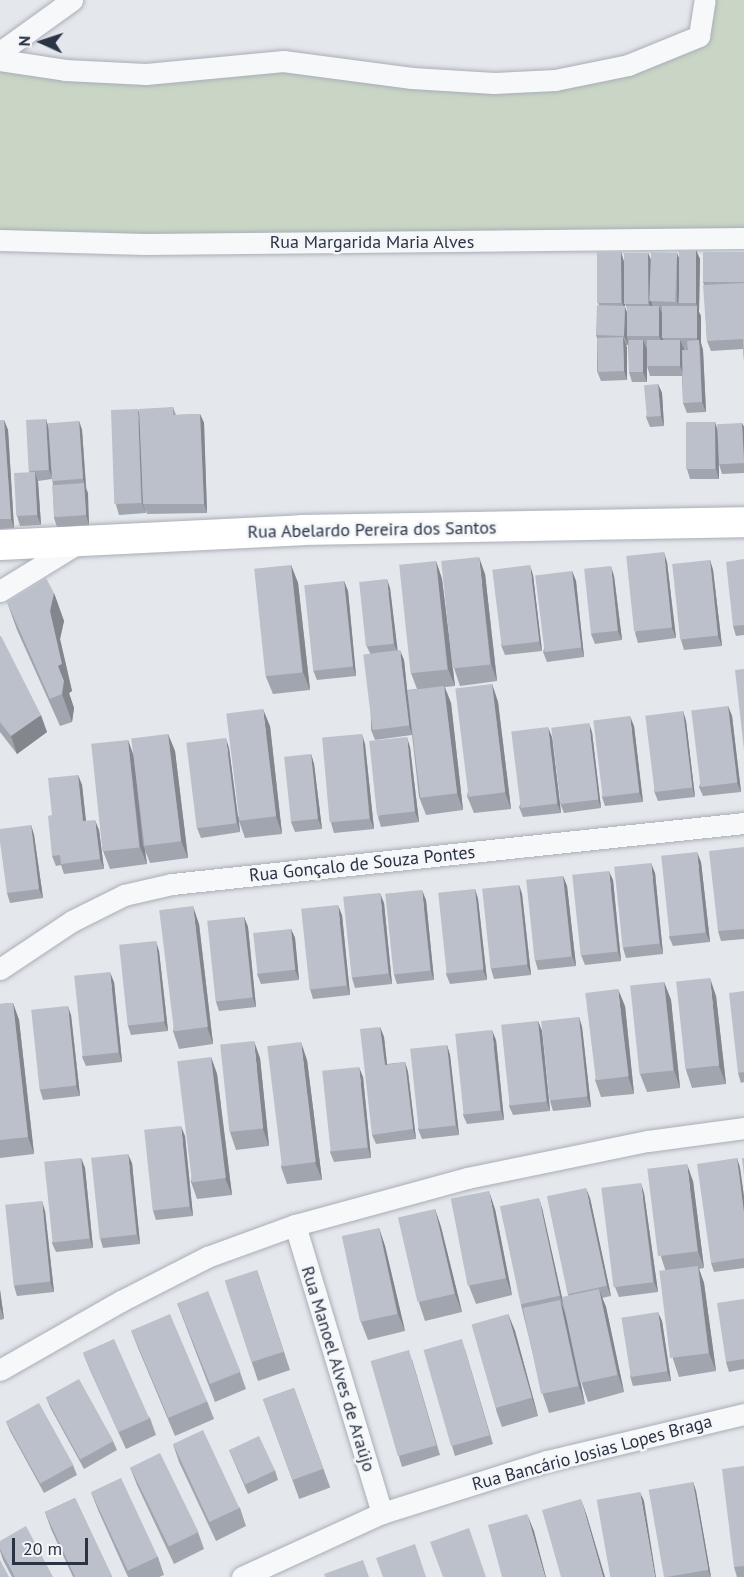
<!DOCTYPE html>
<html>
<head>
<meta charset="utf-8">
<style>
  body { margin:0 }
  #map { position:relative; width:744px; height:1577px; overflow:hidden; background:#e4e7ec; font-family:"PT Sans",sans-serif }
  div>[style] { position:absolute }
  .green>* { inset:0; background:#c9d6c5 }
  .roads { filter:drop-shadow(0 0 2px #a9aeb7) drop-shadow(0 0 2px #a9aeb7) }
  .street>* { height:21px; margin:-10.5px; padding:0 10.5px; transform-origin:10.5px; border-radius:10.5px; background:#f7f8fa }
  .secondary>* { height:30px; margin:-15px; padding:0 15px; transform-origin:15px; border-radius:15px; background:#fff }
  .wall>* { inset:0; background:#a1a5ae; transform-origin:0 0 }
  .shaded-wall>* { inset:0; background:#83868d }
  .building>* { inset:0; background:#bbc0ca; transform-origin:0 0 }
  span { translate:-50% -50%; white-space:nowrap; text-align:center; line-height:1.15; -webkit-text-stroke:5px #f4f6f9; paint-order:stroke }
  .street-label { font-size:18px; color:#2b3445 }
  .north { position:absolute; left:12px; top:12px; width:60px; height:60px; -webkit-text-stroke:4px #f4f6f9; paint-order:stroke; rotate:273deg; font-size:16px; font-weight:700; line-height:24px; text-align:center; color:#2b3445 }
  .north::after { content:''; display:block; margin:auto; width:21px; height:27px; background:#2b3445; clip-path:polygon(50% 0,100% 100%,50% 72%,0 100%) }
  .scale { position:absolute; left:12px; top:1538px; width:76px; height:27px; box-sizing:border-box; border:3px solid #2b3445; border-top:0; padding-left:8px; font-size:18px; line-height:21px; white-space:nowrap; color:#2b3445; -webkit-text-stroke:4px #f4f6f9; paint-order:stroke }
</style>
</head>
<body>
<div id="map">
  <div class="green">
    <div style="clip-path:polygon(705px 0,744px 0,744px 238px,0 239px,0 60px,65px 70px,283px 61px,555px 80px,698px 37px)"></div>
  </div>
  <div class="roads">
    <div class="street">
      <div style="left:0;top:52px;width:89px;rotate:-35.8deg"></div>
      <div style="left:0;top:60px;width:66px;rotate:8.7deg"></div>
      <div style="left:65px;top:70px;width:81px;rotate:2.8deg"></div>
      <div style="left:146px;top:74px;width:138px;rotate:-5.4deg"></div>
      <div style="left:283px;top:61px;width:130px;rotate:7.5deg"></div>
      <div style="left:412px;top:78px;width:82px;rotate:3.5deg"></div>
      <div style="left:494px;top:83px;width:61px;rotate:-2.8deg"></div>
      <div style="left:555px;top:80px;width:75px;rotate:-11.6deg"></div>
      <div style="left:628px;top:65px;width:77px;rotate:-22.2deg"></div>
      <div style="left:699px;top:36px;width:36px;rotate:-81deg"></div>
      <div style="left:0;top:240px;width:145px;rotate:1.6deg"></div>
      <div style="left:145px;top:244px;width:599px;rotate:-0.57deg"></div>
      <div style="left:0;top:591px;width:94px;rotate:-31.5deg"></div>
      <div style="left:0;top:969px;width:87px;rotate:-33.7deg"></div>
      <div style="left:72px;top:921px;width:58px;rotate:-26.6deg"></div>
      <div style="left:124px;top:895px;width:49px;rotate:-12.9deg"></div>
      <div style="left:172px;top:884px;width:575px;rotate:-6.09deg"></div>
      <div style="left:295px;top:1225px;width:301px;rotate:73.2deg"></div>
      <div style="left:0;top:1370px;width:139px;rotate:-29.7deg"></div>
      <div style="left:121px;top:1301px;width:97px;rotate:-27.1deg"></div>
      <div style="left:207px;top:1257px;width:94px;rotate:-20deg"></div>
      <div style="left:295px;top:1225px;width:178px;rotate:-15.3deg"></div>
      <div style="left:467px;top:1178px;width:185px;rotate:-11.6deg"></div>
      <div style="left:648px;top:1141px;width:97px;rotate:-7.7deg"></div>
      <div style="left:242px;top:1577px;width:154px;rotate:-24.6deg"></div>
      <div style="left:382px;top:1513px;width:173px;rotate:-17.5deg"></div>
      <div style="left:547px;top:1461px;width:203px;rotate:-13.4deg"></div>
    </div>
    <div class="secondary">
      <div style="left:0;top:545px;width:302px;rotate:-2.8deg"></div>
      <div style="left:302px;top:530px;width:442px;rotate:-1deg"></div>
    </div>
  </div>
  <div class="wall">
    <div style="clip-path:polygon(evenodd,696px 250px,700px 259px,699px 312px,701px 316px,701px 343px,703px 350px,706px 412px,687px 413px,683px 403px,682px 376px,650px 376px,647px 366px,647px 382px,632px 382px,629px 372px,628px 339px,628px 345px,626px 345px,627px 380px,601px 381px,597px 371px,597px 338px,596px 335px,600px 307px,598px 303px,621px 252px,624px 262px,648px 253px,651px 262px,679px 257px,696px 250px,624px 263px,625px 304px,627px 308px,627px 312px,625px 307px,624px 263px)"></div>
    <div style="clip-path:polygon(744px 252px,744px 361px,743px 349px,711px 351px,707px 341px,704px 285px,703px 282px)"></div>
    <div style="clip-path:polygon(658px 384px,662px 393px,664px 426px,650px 427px,646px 417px)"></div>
    <div style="clip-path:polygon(173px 407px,176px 415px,200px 414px,204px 423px,207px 513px,147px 514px,146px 510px,146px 513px,119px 515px,116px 505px,140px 414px)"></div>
    <div style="clip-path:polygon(46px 419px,48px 427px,79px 421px,82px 430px,89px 525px,57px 527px,54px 518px,53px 485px,52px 479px,38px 481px,41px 525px,20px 526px,17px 516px,30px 473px,29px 471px)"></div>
    <div style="clip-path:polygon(0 420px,4px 420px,8px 430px,14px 528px,0 529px)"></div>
    <div style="clip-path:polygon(715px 422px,717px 429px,742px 423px,744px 427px,744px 473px,722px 474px,719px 464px,719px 479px,690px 479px,687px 469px)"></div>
    <div style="clip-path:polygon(744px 559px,744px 635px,736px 636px,733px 626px)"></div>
    <div style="clip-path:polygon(710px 560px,713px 570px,722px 646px,684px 650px,681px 640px)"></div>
    <div style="clip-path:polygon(436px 561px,442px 579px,455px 686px,445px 687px,451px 703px,463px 810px,426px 815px,419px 797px,412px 735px,375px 740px,371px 730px,370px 653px,367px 647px,390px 588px,397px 650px,404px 660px,407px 690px,417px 689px,411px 673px)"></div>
    <div style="clip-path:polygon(667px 562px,676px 638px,638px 643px,635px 633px)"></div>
    <div style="clip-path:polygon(291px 565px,298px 583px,310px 690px,273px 694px,266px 677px)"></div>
    <div style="clip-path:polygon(572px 571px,576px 581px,584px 657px,547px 662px,543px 652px)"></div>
    <div style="clip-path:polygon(485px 574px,497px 681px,460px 686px,454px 668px)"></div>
    <div style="clip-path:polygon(533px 575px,542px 651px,505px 655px,501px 645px)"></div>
    <div style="clip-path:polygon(614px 576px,622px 640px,595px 644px,591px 634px)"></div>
    <div style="clip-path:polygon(344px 581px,348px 591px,356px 676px,317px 680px,313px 670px)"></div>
    <div style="clip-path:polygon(54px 593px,64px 621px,60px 639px,72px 691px,69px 693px,74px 708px,72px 722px,60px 726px,17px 630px,7px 602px)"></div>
    <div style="clip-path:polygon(0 636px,47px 732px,17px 754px,0 732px)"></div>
    <div style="clip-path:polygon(492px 684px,498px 702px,511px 809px,474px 813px,467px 796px)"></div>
    <div style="clip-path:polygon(728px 706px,732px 716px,741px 792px,703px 796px,699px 787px)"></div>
    <div style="clip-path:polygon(683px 711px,686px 721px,695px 797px,658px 801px,654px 791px)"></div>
    <div style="clip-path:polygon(270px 726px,282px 834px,245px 838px,239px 821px,240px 832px,201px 838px,197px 828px,229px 748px,238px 818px)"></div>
    <div style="clip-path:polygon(634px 726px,643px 802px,605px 806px,602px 797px)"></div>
    <div style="clip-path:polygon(592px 732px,601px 808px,564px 813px,560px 803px)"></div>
    <div style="clip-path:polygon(168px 734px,175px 751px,188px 858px,150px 863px,145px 850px,147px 864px,110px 869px,103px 851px,128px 740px,133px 754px)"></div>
    <div style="clip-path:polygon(552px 737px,561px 813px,523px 817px,519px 807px)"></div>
    <div style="clip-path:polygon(365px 744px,374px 829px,334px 833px,331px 823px)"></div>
    <div style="clip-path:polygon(410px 747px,419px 822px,381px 827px,378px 817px)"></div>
    <div style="clip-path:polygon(311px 754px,314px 764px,322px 829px,295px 832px,291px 822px)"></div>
    <div style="clip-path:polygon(78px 775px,82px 785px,86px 821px,99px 830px,104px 869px,64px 874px,61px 865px,56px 866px,52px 856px,52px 815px)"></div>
    <div style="clip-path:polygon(31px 825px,34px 835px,43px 898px,10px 903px,7px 893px)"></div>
    <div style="clip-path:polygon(744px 847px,744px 939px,721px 941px,718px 931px)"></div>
    <div style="clip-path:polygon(701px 862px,710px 942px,673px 946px,669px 937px)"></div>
    <div style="clip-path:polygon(655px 873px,663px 954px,626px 958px,623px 948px)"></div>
    <div style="clip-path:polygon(563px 876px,567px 886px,576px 966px,538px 970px,535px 960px)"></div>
    <div style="clip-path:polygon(613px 880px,621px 961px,585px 965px,581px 955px)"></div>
    <div style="clip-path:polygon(519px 885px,522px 894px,531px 975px,494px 979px,491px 969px)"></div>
    <div style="clip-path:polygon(475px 889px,478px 899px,487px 980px,450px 984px,446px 974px)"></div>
    <div style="clip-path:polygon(426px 900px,434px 980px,397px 984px,394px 975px)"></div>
    <div style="clip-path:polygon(384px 903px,392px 984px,355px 988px,352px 978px)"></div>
    <div style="clip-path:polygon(342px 915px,350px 995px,313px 999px,310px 989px)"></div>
    <div style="clip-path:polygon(244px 917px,248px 927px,256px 1007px,219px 1011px,216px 1002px)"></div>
    <div style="clip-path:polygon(199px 924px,213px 1044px,179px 1049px,173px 1031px)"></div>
    <div style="clip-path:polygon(291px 929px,295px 938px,299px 980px,261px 984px,257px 974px)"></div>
    <div style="clip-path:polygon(159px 951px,168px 1031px,131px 1035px,128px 1026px)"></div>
    <div style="clip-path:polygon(114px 982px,122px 1062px,86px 1066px,82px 1057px)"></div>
    <div style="clip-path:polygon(664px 982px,671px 1000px,680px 1088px,647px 1092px,640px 1074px)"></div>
    <div style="clip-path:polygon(744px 991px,744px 1082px,741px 1083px,738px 1073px)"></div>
    <div style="clip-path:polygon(716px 996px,726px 1084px,692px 1088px,686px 1070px)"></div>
    <div style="clip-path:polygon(13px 1003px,19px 1020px,34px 1154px,0 1158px,0 1004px)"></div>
    <div style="clip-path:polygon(625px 1006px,634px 1094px,601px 1097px,595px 1080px)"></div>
    <div style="clip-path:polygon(71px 1015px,80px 1096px,43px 1100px,40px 1090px)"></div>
    <div style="clip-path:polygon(579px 1017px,582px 1027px,591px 1107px,553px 1111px,550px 1101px)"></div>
    <div style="clip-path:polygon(538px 1021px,542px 1031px,550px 1111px,513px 1115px,509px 1106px)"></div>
    <div style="clip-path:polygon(380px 1027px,384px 1037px,387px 1064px,405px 1062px,408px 1072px,416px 1139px,376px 1144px,372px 1135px)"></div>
    <div style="clip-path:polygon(496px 1040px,504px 1120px,467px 1124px,463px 1115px)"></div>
    <div style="clip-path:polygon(447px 1045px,450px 1055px,459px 1135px,422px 1139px,418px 1129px)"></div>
    <div style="clip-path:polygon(211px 1057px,217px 1074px,232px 1195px,197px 1199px,191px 1182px)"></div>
    <div style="clip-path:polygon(260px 1058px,269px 1146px,236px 1150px,230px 1132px)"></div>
    <div style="clip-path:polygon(307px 1060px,322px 1180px,287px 1184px,281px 1167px)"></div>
    <div style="clip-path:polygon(363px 1077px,371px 1158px,334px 1162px,330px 1152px)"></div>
    <div style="clip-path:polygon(185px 1136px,193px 1216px,156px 1220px,153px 1211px)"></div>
    <div style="clip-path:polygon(81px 1158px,85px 1168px,93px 1248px,56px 1252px,52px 1243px)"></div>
    <div style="clip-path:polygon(737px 1158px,740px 1168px,744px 1197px,744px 1268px,714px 1272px,711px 1263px)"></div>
    <div style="clip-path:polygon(132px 1163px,140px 1244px,103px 1248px,100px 1238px)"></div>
    <div style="clip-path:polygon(693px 1181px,704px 1268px,699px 1269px,704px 1283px,716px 1371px,679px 1377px,673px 1359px,666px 1272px,661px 1257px)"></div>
    <div style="clip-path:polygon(644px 1193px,658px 1292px,619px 1297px,615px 1287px)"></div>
    <div style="clip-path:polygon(590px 1198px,611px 1296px,602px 1298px,606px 1307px,624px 1392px,588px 1402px,582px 1384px,577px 1365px,585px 1404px,549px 1413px,543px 1395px,521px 1305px,542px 1208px,562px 1299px,569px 1297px,568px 1295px)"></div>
    <div style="clip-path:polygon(435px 1209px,441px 1227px,462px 1312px,425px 1321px,419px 1303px)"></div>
    <div style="clip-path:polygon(495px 1209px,512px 1295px,476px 1304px,469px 1286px)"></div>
    <div style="clip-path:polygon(45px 1211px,54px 1292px,17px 1296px,14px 1286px)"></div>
    <div style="clip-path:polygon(379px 1228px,385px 1246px,405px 1331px,368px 1340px,361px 1322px)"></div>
    <div style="clip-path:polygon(257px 1270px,290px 1370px,258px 1381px,252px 1363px)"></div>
    <div style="clip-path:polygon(0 1290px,4px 1319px,0 1320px)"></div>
    <div style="clip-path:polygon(744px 1299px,744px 1369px,729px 1372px,726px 1362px)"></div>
    <div style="clip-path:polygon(177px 1303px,240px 1372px,246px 1389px,215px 1402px)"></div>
    <div style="clip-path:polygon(508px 1314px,515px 1331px,538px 1416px,502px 1427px,496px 1410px)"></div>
    <div style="clip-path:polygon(662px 1321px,671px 1381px,633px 1386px,630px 1376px)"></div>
    <div style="clip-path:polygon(131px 1330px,207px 1401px,214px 1419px,175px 1436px,138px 1348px)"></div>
    <div style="clip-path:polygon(465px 1349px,493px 1444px,455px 1456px,452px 1446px)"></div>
    <div style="clip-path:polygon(83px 1353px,150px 1418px,156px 1435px,126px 1449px,90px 1370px)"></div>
    <div style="clip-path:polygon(412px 1359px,440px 1455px,402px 1467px,399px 1457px)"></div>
    <div style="left:294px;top:1388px;width:106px;height:33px;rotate:70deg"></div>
    <div style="clip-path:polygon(46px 1397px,113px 1441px,117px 1450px,84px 1469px,50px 1407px)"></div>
    <div style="clip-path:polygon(6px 1421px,73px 1465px,77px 1475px,44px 1493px,10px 1431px)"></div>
    <div style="clip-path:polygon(173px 1444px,240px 1508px,246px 1526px,216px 1541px,179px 1462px)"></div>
    <div style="clip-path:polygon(229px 1450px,275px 1470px,278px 1480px,248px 1494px)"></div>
    <div style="clip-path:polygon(744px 1466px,744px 1577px,737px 1577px,734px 1567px)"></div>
    <div style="clip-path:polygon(130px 1467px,198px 1532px,204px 1549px,174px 1564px,137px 1485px)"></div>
    <div style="clip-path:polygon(693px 1482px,696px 1491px,711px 1577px,664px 1577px)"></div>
    <div style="clip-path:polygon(91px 1492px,158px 1557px,164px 1575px,159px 1577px,128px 1577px,98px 1510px)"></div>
    <div style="clip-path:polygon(75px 1498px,112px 1577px,73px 1577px,51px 1529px,45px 1512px)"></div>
    <div style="clip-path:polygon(0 1541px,53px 1577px,12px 1577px,3px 1560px,0 1551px)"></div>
  </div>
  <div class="shaded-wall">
    <div style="clip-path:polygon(696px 250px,700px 259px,699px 312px,701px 316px,701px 343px,703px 350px,706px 412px,702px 402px,700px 346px,697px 339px,697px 306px,696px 303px)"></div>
    <div style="clip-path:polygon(621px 252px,624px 262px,625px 307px,628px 316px,627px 336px,628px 345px,624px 336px,625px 311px,622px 302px)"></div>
    <div style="clip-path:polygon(648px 253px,652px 262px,651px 301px,652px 304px,652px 313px,649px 303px)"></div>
    <div style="clip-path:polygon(677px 253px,681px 263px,678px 303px,680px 311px,677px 301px)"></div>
    <div style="clip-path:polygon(659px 306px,663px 316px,663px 346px,659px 336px)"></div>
    <div style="clip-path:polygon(623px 337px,627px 347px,627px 380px,624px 371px)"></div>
    <div style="clip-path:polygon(643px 340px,647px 349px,647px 382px,643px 372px)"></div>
    <div style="clip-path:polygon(680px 340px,684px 349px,684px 376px,680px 366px)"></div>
    <div style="clip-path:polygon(658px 384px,662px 393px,664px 426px,661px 416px)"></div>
    <div style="clip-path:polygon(138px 409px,141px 418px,143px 504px,146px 513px,142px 503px)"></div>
    <div style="clip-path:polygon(200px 414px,204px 423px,207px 513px,204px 504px)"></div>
    <div style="clip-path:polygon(46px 419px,49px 429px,53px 479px,49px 470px)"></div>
    <div style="clip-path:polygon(4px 420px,8px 430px,14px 528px,11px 519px)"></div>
    <div style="clip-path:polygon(79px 421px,82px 430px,86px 489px,83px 479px)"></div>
    <div style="clip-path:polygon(715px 422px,718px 432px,719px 479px,716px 469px)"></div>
    <div style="clip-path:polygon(742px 423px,744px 427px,744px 464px,744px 463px)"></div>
    <div style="clip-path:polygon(35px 472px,38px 482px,41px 525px,37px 515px)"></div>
    <div style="clip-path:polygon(84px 483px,88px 493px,89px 525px,86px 515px)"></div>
    <div style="clip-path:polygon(664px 552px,667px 562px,676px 638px,672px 628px)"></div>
    <div style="clip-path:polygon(479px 557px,485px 574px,497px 681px,491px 664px)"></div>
    <div style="clip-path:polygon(710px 560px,713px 570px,722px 646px,718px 636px)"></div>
    <div style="clip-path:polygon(436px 561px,442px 579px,455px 686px,448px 669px)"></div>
    <div style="clip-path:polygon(291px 565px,298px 583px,310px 690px,303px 672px)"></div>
    <div style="clip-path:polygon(530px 565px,533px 575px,542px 651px,539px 641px)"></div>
    <div style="clip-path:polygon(611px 566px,614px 576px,622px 640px,618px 631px)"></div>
    <div style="clip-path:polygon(572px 571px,576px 581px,584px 657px,581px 647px)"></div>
    <div style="clip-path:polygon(387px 579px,390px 588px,398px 653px,394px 644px)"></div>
    <div style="clip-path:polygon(344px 581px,348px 591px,356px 676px,353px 667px)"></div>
    <div style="clip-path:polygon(54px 593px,64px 621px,60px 639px,72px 691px,69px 693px,74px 708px,72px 722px,62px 694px,50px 611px)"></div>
    <div style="clip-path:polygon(400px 650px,404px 660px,412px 735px,409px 725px)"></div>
    <div style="clip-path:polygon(492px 684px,498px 702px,511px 809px,505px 792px)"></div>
    <div style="clip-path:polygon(444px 686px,451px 703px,463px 810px,457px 793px)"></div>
    <div style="clip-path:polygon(728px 706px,732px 716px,741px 792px,737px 782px)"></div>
    <div style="clip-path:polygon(263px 709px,270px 726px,282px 834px,276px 816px)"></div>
    <div style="clip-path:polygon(683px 711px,686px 721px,695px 797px,692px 787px)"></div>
    <div style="clip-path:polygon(41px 715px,47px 732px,17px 754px,11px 736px)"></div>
    <div style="clip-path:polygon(630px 716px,634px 726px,643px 802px,639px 792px)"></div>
    <div style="clip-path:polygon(589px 723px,592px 732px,601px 808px,598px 799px)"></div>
    <div style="clip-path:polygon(548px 727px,552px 737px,561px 813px,557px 803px)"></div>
    <div style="clip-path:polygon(168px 734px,175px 751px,188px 858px,181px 841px)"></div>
    <div style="clip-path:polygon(362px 734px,365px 744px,374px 829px,370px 819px)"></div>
    <div style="clip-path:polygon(407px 737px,410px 747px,419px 822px,415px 812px)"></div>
    <div style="clip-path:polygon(226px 738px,229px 748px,240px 832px,237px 823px)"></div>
    <div style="clip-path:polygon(128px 740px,134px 757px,143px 845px,145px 850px,147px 864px,140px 847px)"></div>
    <div style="clip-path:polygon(311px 754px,314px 764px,322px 829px,318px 819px)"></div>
    <div style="clip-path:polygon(78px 775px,82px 785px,87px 831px,83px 821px)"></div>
    <div style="clip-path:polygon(95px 820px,99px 830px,104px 869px,100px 859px)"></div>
    <div style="clip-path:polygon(31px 825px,34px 835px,43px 898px,39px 889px)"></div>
    <div style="clip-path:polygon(697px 852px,701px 862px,710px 942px,706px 933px)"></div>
    <div style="clip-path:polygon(651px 863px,655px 873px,663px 954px,660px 944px)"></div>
    <div style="clip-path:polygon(609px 871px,613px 880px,621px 961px,618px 951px)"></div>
    <div style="clip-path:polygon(563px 876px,567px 886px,576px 966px,572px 956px)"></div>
    <div style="clip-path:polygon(519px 885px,522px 894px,531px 975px,527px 965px)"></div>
    <div style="clip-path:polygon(475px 889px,478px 899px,487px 980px,483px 970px)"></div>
    <div style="clip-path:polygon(422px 890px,426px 900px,434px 980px,431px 971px)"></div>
    <div style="clip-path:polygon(380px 893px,384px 903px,392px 984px,389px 974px)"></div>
    <div style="clip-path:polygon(338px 905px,342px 915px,350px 995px,347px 985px)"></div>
    <div style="clip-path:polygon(193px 906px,199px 924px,213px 1044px,207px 1027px)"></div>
    <div style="clip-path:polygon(244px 917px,248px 927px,256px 1007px,253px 998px)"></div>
    <div style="clip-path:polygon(291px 929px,295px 938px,299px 980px,295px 970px)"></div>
    <div style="clip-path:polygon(156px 941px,159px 951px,168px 1031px,164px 1022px)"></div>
    <div style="clip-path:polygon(110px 972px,114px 982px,122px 1062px,119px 1053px)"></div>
    <div style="clip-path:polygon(710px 978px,716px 996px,726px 1084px,719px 1066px)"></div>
    <div style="clip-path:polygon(664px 982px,671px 1000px,680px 1088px,674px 1070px)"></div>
    <div style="clip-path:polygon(618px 989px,625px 1006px,634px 1094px,628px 1076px)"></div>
    <div style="clip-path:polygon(13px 1003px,19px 1020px,34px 1154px,28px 1137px)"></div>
    <div style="clip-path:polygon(68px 1006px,71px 1015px,80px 1096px,76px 1086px)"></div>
    <div style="clip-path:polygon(579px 1017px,582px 1027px,591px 1107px,587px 1097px)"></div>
    <div style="clip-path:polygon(538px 1021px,542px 1031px,550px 1111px,547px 1102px)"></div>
    <div style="clip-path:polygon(380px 1027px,384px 1037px,388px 1074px,385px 1065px)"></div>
    <div style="clip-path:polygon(492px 1030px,496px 1040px,504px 1120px,501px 1111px)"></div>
    <div style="clip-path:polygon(254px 1041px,260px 1058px,269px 1146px,263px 1129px)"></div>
    <div style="clip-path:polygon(301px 1042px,307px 1060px,322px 1180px,315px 1162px)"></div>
    <div style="clip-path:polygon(447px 1045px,450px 1055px,459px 1135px,456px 1125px)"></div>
    <div style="clip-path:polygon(211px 1057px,217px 1074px,232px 1195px,225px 1178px)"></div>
    <div style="clip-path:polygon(405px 1062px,408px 1072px,416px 1139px,413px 1129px)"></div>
    <div style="clip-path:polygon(359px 1067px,363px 1077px,371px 1158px,368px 1148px)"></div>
    <div style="clip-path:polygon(181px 1126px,185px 1136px,193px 1216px,190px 1207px)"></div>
    <div style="clip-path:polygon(128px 1154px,132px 1163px,140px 1244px,137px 1234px)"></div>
    <div style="clip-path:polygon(81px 1158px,85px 1168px,93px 1248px,90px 1239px)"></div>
    <div style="clip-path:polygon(737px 1158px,740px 1168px,744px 1197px,744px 1213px)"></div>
    <div style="clip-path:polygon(687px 1164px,693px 1181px,704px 1268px,698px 1251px)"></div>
    <div style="clip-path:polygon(641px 1183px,644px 1193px,658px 1292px,654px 1282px)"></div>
    <div style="clip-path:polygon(586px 1188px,590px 1198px,611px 1296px,607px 1286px)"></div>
    <div style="clip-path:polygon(489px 1191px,495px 1209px,512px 1295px,506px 1278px)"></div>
    <div style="clip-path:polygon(539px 1198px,542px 1208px,564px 1306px,560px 1296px)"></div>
    <div style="clip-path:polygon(42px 1201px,45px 1211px,54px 1292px,50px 1282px)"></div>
    <div style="clip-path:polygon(435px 1209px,441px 1227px,462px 1312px,455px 1294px)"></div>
    <div style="clip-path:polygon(379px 1228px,385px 1246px,405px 1331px,398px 1314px)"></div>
    <div style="clip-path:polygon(698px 1266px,704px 1283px,716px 1371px,709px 1353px)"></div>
    <div style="clip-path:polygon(599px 1289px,606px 1307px,624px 1392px,618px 1375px)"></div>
    <div style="clip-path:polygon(0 1290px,4px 1319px,0 1307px)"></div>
    <div style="clip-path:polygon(560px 1300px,567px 1318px,585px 1404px,579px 1386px)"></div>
    <div style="clip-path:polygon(658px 1312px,662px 1321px,671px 1381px,667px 1371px)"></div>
    <div style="clip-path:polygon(508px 1314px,515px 1331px,538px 1416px,532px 1398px)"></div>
    <div style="clip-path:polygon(693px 1482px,696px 1491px,711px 1577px,708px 1570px)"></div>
    <div style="clip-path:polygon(640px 1492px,644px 1501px,656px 1577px,655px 1577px)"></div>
    <div style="clip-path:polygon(581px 1499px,587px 1516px,605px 1577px,603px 1577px)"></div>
    <div style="clip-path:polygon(527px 1514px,534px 1531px,546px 1577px,545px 1577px)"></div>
  </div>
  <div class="building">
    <div style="left:679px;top:250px;width:17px;height:53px"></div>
    <div style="left:597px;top:252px;width:24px;height:51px"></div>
    <div style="left:651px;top:252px;width:26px;height:49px;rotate:2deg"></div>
    <div style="left:744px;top:252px;width:30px;height:41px;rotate:90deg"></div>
    <div style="left:624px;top:253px;width:24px;height:51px"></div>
    <div style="clip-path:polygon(744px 283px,744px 361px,743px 339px,707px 341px,703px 285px)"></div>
    <div style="left:625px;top:306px;width:30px;height:28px;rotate:92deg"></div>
    <div style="left:627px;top:306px;width:32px;height:30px"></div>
    <div style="left:662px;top:306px;width:35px;height:32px"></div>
    <div style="left:623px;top:337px;width:34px;height:26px;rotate:88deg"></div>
    <div style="left:629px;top:340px;width:14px;height:32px"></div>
    <div style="left:647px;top:340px;width:33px;height:26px"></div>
    <div style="clip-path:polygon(699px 340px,702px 402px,683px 403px,682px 350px,688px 350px,687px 341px)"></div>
    <div style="left:658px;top:384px;width:32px;height:14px;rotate:85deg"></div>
    <div style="clip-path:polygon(173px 407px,173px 415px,200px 414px,204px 504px,143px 504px,139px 409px)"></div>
    <div style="left:138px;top:409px;width:94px;height:27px;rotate:88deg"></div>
    <div style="left:46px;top:419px;width:51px;height:20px;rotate:87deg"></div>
    <div style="clip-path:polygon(0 420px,4px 420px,11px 519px,0 519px)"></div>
    <div style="left:79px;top:421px;width:58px;height:31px;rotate:86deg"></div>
    <div style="left:686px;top:422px;width:29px;height:47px"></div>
    <div style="left:742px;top:423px;width:40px;height:25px;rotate:87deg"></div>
    <div style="left:35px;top:472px;width:43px;height:21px;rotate:87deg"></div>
    <div style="left:84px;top:483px;width:32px;height:32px;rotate:86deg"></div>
    <div style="left:664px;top:552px;width:76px;height:38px;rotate:84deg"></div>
    <div style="left:479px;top:557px;width:108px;height:38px;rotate:84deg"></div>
    <div style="clip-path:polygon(744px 559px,744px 625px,733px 626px,726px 562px)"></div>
    <div style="left:710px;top:560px;width:76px;height:38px;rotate:84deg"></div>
    <div style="left:436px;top:561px;width:109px;height:37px;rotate:84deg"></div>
    <div style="left:291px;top:565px;width:108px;height:37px;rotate:84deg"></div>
    <div style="left:530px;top:565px;width:77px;height:38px;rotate:83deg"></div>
    <div style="left:611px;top:566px;width:65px;height:27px;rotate:84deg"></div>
    <div style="left:572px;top:571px;width:77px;height:37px;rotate:83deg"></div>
    <div style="clip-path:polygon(46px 578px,54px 593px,50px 611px,62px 664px,58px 666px,64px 681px,62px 694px,50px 699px,7px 602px)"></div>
    <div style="left:387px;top:579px;width:65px;height:28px;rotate:84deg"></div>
    <div style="left:344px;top:581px;width:86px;height:40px;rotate:84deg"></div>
    <div style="clip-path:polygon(0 636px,1px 636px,41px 715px,11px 736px,0 722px)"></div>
    <div style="left:400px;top:650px;width:76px;height:37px;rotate:83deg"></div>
    <div style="clip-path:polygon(744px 669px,744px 750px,735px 670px)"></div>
    <div style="left:492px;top:684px;width:109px;height:37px;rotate:83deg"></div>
    <div style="left:444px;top:686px;width:108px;height:37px;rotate:83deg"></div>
    <div style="left:728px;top:706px;width:77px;height:37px;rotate:83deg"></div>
    <div style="left:263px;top:709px;width:108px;height:37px;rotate:83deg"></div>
    <div style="left:683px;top:711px;width:77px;height:38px;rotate:83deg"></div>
    <div style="left:630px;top:716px;width:77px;height:37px;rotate:83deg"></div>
    <div style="left:589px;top:723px;width:77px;height:38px;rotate:83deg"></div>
    <div style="left:548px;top:727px;width:77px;height:37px;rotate:83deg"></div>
    <div style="left:168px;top:734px;width:108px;height:37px;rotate:83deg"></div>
    <div style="left:362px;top:734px;width:85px;height:40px;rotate:85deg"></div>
    <div style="left:407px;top:737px;width:75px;height:38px;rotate:84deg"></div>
    <div style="left:226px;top:738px;width:86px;height:40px;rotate:83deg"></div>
    <div style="left:128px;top:740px;width:108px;height:37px;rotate:84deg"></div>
    <div style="left:311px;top:754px;width:65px;height:27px;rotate:84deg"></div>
    <div style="clip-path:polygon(78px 775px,83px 821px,95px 820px,100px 859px,61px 864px,60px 855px,52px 856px,48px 816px,52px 815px,48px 778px)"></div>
    <div style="clip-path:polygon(31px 825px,39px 889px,7px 893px,0 842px,0 829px)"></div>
    <div style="clip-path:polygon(744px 847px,744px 929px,718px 931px,709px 851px)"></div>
    <div style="left:697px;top:852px;width:81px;height:36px;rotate:84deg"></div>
    <div style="left:651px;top:863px;width:81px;height:37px;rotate:84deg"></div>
    <div style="left:609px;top:871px;width:81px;height:37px;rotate:84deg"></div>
    <div style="left:563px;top:876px;width:81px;height:37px;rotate:84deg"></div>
    <div style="left:519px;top:885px;width:80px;height:37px;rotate:84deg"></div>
    <div style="left:475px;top:889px;width:81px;height:37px;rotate:84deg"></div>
    <div style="left:422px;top:890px;width:81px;height:37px;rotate:84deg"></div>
    <div style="left:380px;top:893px;width:81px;height:37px;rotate:84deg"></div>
    <div style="left:338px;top:905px;width:81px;height:37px;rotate:84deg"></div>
    <div style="left:193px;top:906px;width:122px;height:34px;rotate:83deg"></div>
    <div style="left:244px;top:917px;width:81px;height:37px;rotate:84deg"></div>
    <div style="left:291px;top:929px;width:41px;height:38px;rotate:84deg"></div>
    <div style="left:156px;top:941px;width:81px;height:37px;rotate:84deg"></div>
    <div style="left:110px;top:972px;width:81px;height:36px;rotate:84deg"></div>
    <div style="left:710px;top:978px;width:88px;height:34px;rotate:84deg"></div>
    <div style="left:664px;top:982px;width:89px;height:34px;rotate:84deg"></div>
    <div style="left:618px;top:989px;width:88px;height:33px;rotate:83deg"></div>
    <div style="clip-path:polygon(744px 991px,744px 1072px,738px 1073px,729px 993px)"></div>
    <div style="clip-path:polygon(13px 1003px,28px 1137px,0 1140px,0 1004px)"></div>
    <div style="left:68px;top:1006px;width:80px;height:37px;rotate:84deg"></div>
    <div style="left:579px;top:1017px;width:80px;height:38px;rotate:84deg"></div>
    <div style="left:538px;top:1021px;width:81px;height:37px;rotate:84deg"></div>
    <div style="clip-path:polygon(380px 1027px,385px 1065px,405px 1062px,413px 1129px,372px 1135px,360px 1029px)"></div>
    <div style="left:492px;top:1030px;width:81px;height:37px;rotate:84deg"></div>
    <div style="left:254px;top:1041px;width:88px;height:34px;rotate:84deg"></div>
    <div style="left:301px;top:1042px;width:121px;height:34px;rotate:83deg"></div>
    <div style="left:447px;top:1045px;width:81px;height:37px;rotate:84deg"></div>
    <div style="left:211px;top:1057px;width:122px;height:34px;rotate:83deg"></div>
    <div style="left:359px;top:1067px;width:81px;height:37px;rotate:84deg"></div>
    <div style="left:181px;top:1126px;width:81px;height:37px;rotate:84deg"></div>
    <div style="left:128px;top:1154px;width:81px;height:37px;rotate:84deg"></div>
    <div style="left:81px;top:1158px;width:81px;height:37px;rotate:84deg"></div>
    <div style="clip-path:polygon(737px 1158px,744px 1213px,744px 1258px,711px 1263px,697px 1164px)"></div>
    <div style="clip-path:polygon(742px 1158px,744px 1158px,744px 1176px)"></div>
    <div style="left:687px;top:1164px;width:88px;height:40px;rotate:83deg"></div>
    <div style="left:641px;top:1183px;width:100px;height:40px;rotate:83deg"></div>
    <div style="left:586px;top:1188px;width:100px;height:40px;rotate:78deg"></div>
    <div style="left:489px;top:1191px;width:89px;height:39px;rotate:79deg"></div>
    <div style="left:539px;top:1198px;width:100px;height:40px;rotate:78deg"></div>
    <div style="left:42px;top:1201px;width:81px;height:37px;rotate:84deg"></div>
    <div style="left:435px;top:1209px;width:87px;height:38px;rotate:77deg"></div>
    <div style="left:379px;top:1228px;width:88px;height:38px;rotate:78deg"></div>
    <div style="left:698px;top:1266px;width:88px;height:39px;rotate:83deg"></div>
    <div style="left:257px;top:1270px;width:86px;height:34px;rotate:72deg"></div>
    <div style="left:599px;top:1289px;width:88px;height:38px;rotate:78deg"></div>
    <div style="left:208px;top:1291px;width:87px;height:33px;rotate:68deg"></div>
    <div style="clip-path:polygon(744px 1299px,744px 1359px,726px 1362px,717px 1303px)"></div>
    <div style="left:560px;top:1300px;width:88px;height:38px;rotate:78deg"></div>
    <div style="left:658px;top:1312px;width:60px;height:37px;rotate:81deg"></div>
    <div style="left:170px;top:1314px;width:95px;height:42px;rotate:67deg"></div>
    <div style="left:508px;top:1314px;width:87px;height:38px;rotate:74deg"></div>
    <div style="left:114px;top:1339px;width:87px;height:34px;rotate:66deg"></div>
    <div style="left:462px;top:1339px;width:100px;height:40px;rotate:74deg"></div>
    <div style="left:409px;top:1350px;width:99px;height:40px;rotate:74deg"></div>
    <div style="left:79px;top:1379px;width:71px;height:38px;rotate:61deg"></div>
    <div style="left:294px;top:1388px;width:86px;height:33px;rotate:70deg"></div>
    <div style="left:39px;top:1403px;width:71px;height:38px;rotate:61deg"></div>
    <div style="left:203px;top:1430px;width:86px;height:33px;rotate:65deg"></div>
    <div style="left:259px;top:1436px;width:38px;height:33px;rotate:65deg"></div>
    <div style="left:160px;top:1453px;width:88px;height:33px;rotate:64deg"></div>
    <div style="clip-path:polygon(744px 1466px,744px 1566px,734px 1567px,722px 1469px)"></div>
    <div style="left:121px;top:1478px;width:87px;height:33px;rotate:65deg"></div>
    <div style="left:693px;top:1482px;width:89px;height:45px;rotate:80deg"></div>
    <div style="left:640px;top:1492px;width:86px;height:44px;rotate:80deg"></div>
    <div style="clip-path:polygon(75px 1498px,112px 1576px,110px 1577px,75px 1577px,45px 1512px)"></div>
    <div style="clip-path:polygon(581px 1499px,603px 1577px,561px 1577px,542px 1510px)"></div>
    <div style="clip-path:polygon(527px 1514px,545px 1577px,502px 1577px,488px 1525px)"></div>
    <div style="clip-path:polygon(26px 1526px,53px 1577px,15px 1577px,0 1549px,0 1541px)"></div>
    <div style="clip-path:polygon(469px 1528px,486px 1577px,443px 1577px,430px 1542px)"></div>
    <div style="clip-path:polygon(415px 1544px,426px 1577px,383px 1577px,376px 1558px)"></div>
    <div style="clip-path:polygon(0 1560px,9px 1577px,0 1577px)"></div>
    <div style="clip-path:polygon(363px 1560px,369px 1577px,325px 1577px,324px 1574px)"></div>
  </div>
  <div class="street-label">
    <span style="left:372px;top:242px">Rua Margarida Maria Alves</span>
    <span style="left:372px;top:530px;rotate:-1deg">Rua Abelardo Pereira dos Santos</span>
    <span style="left:362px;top:864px;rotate:-6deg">Rua Gonçalo de Souza Pontes</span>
    <span style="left:338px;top:1369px;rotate:73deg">Rua Manoel Alves de Araújo</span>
    <span style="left:592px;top:1453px;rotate:-15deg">Rua Bancário Josias Lopes Braga</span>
  </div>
  <div class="north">N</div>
  <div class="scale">20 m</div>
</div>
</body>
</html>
